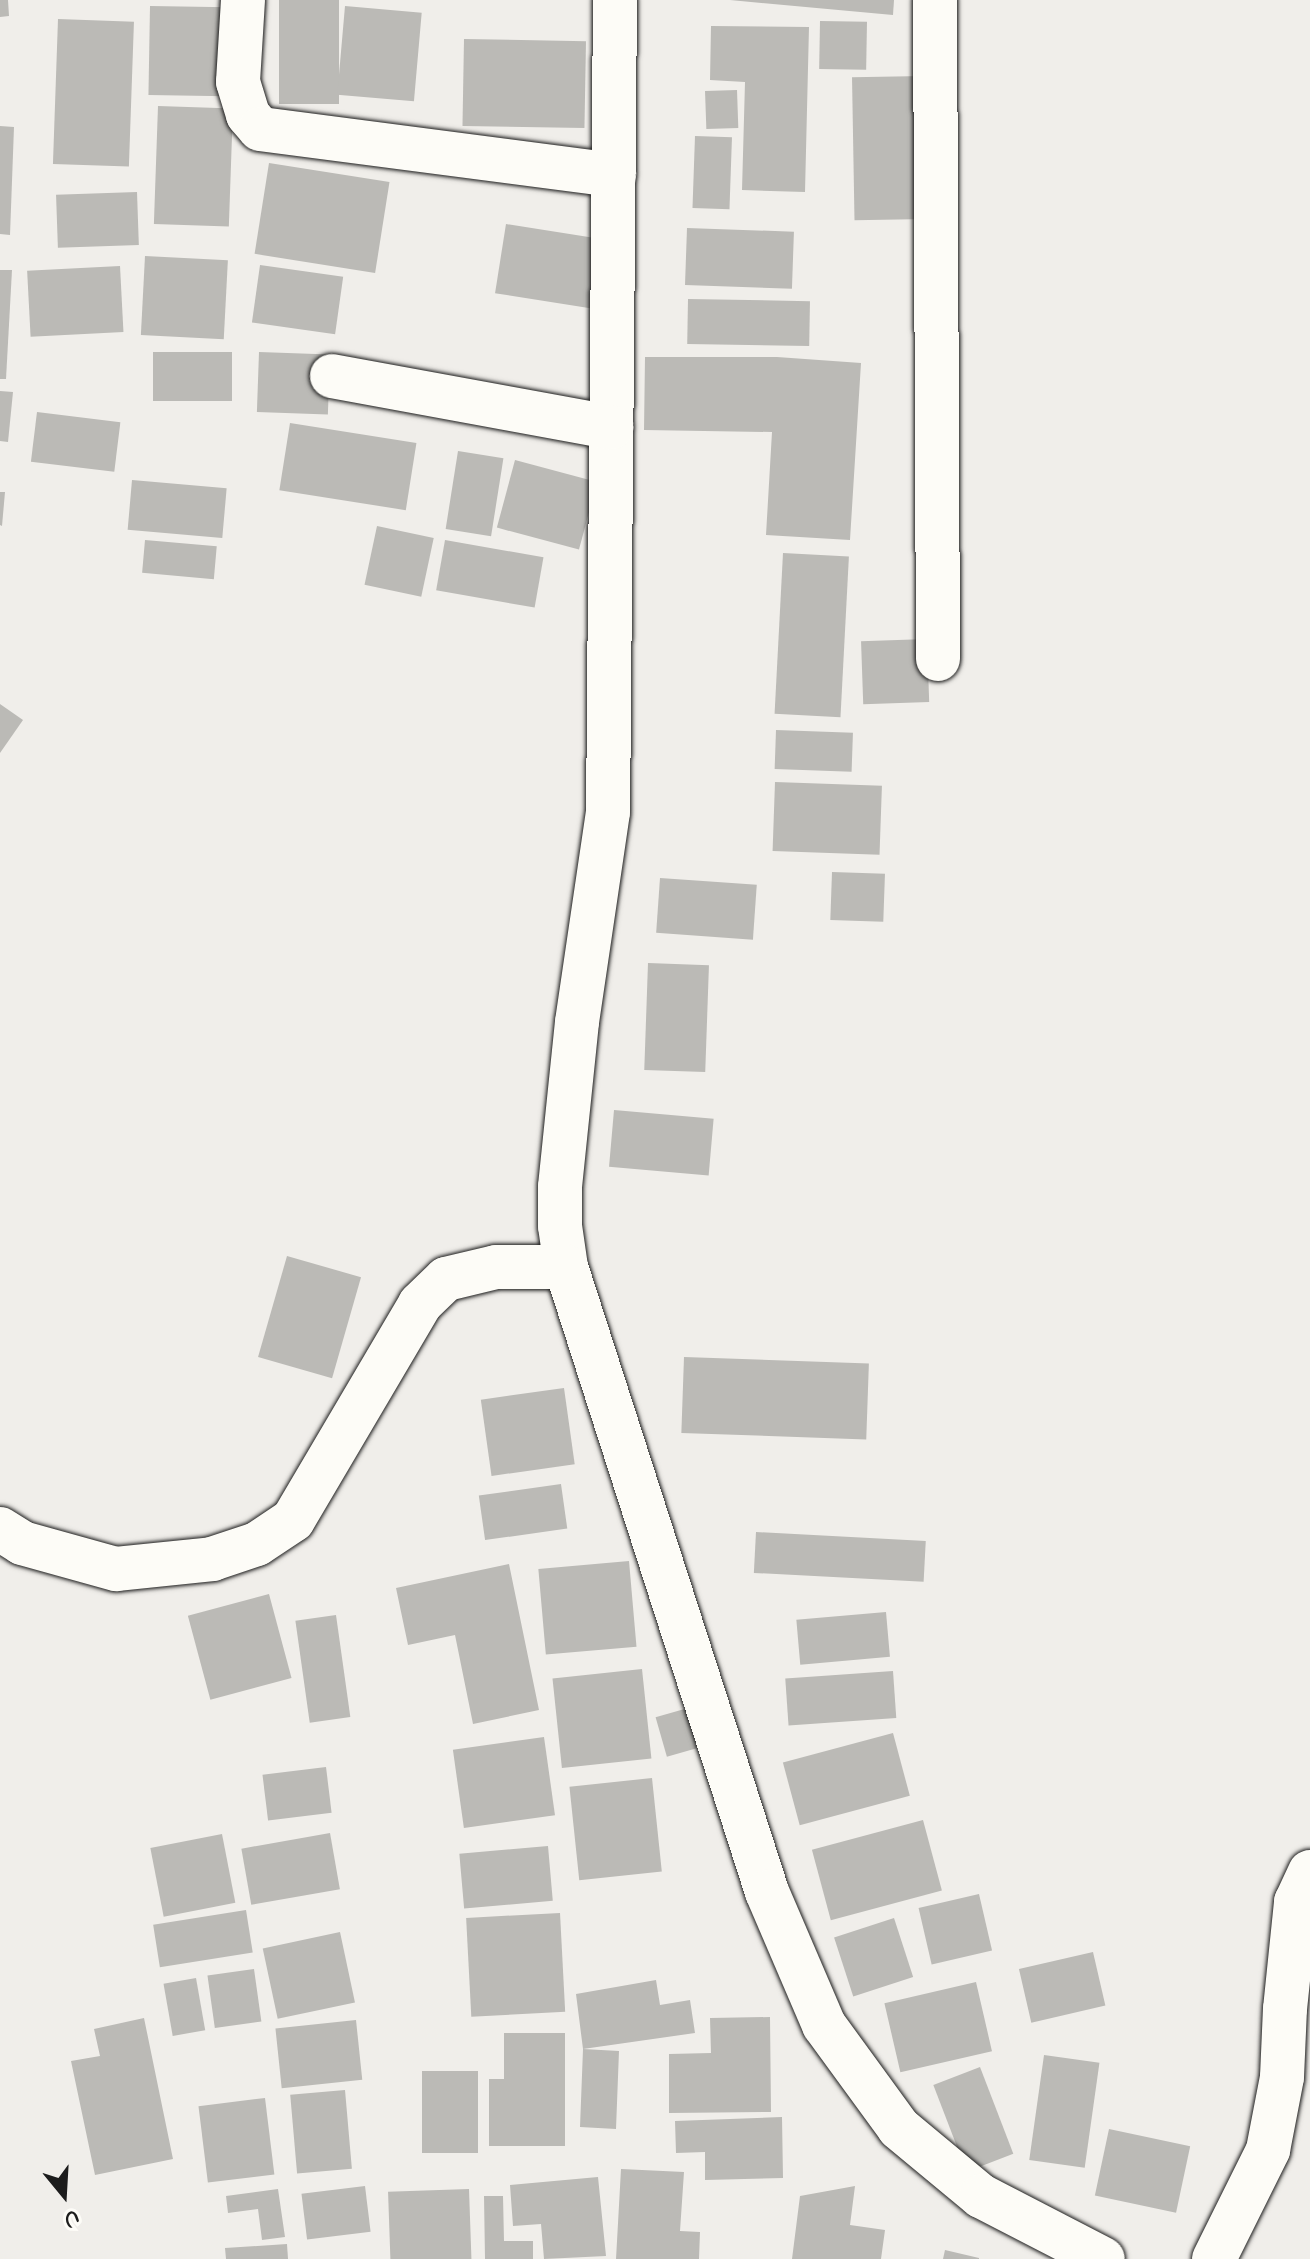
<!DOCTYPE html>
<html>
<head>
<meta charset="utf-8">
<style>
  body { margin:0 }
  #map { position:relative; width:1310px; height:2259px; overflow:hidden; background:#f0eeea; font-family:Mynerve,sans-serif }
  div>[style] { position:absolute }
  .building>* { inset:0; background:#bbbab6; transform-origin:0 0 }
  .roads { filter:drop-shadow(0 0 2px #1c1c1c) drop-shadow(0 0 2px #1c1c1c) }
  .street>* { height:44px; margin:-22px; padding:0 22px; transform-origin:22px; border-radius:22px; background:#fdfcf7 }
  span { translate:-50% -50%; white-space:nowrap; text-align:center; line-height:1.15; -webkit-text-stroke:6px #fdfcf7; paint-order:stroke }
  .north { position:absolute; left:24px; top:2155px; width:80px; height:80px; -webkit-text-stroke:6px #fdfcf7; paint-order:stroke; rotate:162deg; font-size:22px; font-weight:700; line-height:32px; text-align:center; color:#1c1c1c }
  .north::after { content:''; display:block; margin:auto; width:28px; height:36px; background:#1c1c1c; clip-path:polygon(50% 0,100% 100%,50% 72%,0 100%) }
</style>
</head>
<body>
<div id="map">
  <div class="building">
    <div style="clip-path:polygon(0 0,8px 0,9px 16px,0 17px)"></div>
    <div style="left:279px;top:0;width:60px;height:104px"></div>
    <div style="clip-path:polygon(730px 0,894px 0,893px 15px)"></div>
    <div style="left:150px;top:6px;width:78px;height:89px;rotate:1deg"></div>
    <div style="left:345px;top:6px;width:77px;height:89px;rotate:5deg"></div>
    <div style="left:58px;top:19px;width:76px;height:145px;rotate:2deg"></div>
    <div style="left:820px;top:21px;width:47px;height:48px;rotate:1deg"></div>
    <div style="clip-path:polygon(711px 26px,809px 27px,805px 192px,742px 190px,745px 82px,710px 80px)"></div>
    <div style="left:464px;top:39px;width:122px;height:87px;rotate:1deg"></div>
    <div style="left:924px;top:76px;width:143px;height:72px;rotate:89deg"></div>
    <div style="left:737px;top:90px;width:38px;height:32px;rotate:88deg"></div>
    <div style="left:158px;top:106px;width:75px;height:118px;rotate:2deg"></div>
    <div style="clip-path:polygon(0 126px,14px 127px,10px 235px,0 234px)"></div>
    <div style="left:695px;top:136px;width:37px;height:72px;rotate:2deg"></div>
    <div style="left:269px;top:163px;width:122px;height:92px;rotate:9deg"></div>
    <div style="left:137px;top:192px;width:53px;height:81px;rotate:88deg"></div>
    <div style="left:506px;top:224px;width:106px;height:70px;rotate:9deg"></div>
    <div style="left:687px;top:228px;width:107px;height:57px;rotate:2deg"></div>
    <div style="left:145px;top:256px;width:83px;height:79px;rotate:3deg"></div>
    <div style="left:260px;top:265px;width:84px;height:58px;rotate:8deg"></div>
    <div style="left:120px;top:266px;width:66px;height:93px;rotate:87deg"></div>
    <div style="clip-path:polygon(0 270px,12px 270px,6px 379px,0 379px)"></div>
    <div style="left:688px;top:299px;width:122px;height:45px;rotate:1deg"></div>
    <div style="left:153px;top:352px;width:79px;height:49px"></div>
    <div style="left:259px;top:352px;width:71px;height:60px;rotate:2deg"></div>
    <div style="clip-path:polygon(645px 357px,777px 357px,861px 363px,850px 540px,766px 535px,772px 432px,644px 430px)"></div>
    <div style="clip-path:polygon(0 391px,13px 392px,8px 442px,0 441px)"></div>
    <div style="left:37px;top:412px;width:84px;height:50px;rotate:7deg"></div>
    <div style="left:290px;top:423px;width:128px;height:68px;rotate:9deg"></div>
    <div style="left:458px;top:451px;width:46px;height:79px;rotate:9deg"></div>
    <div style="left:515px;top:460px;width:85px;height:70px;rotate:15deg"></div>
    <div style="left:132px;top:480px;width:95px;height:50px;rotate:5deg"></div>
    <div style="clip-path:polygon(0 492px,5px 492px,2px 526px,0 525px)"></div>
    <div style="left:377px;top:526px;width:58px;height:60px;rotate:12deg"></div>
    <div style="left:145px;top:540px;width:72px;height:33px;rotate:5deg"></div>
    <div style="left:445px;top:540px;width:100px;height:51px;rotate:10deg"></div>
    <div style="left:783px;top:553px;width:66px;height:161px;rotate:3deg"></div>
    <div style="left:927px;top:639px;width:63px;height:66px;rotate:88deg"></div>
    <div style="clip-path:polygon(0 704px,23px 720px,0 753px)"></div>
    <div style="left:776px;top:730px;width:77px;height:39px;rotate:2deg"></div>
    <div style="left:775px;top:782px;width:107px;height:69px;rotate:2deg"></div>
    <div style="left:832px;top:872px;width:53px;height:48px;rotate:2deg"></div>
    <div style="left:660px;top:878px;width:97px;height:55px;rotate:4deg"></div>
    <div style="left:648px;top:963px;width:61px;height:107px;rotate:2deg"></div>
    <div style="left:614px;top:1110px;width:100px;height:57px;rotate:5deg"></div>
    <div style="left:287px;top:1256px;width:77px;height:105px;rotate:16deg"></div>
    <div style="left:684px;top:1357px;width:185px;height:76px;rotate:2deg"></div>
    <div style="left:564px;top:1388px;width:77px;height:84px;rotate:82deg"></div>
    <div style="left:561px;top:1484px;width:45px;height:83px;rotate:82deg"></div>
    <div style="left:756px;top:1532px;width:170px;height:41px;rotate:3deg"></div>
    <div style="left:629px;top:1561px;width:86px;height:91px;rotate:85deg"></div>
    <div style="clip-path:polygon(509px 1564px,539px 1710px,473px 1724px,455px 1635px,408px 1645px,396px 1588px)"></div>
    <div style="left:269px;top:1594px;width:87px;height:84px;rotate:75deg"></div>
    <div style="left:886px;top:1612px;width:45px;height:90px;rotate:85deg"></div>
    <div style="left:336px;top:1615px;width:103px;height:41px;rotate:82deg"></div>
    <div style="left:642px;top:1669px;width:90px;height:90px;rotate:84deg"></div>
    <div style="left:893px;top:1671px;width:47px;height:108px;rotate:86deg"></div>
    <div style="left:695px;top:1706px;width:41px;height:41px;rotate:74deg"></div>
    <div style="left:893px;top:1733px;width:65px;height:114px;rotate:75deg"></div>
    <div style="left:544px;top:1737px;width:79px;height:92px;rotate:82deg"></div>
    <div style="left:326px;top:1767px;width:46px;height:64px;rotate:83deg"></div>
    <div style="left:652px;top:1778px;width:94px;height:83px;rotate:84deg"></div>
    <div style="left:923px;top:1820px;width:73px;height:115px;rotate:75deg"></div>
    <div style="left:330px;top:1833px;width:57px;height:90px;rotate:80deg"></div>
    <div style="left:222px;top:1834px;width:70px;height:73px;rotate:79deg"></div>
    <div style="left:548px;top:1846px;width:55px;height:89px;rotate:85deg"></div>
    <div style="left:979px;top:1894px;width:58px;height:62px;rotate:77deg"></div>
    <div style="left:246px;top:1910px;width:43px;height:94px;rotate:81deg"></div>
    <div style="left:560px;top:1913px;width:99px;height:94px;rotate:87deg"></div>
    <div style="left:894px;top:1918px;width:62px;height:63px;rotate:72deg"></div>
    <div style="left:340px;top:1932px;width:72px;height:79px;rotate:78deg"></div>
    <div style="left:1093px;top:1952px;width:55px;height:76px;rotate:77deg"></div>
    <div style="left:254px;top:1969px;width:53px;height:47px;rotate:82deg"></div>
    <div style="left:196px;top:1978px;width:53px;height:33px;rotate:80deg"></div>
    <div style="clip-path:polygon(656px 1980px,660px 2005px,690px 2000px,695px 2033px,583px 2049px,619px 2051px,616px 2129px,580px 2127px,583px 2049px,576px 1994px)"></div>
    <div style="left:976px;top:1982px;width:71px;height:94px;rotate:77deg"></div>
    <div style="clip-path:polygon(770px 2017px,771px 2112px,669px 2113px,669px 2054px,711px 2053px,710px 2018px)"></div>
    <div style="clip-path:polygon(144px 2018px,173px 2159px,95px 2175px,71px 2061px,100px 2056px,94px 2029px)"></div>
    <div style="left:356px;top:2020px;width:60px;height:81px;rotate:84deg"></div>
    <div style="clip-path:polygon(504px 2033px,565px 2033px,565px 2146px,489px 2146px,489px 2079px,504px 2079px)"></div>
    <div style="left:1044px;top:2055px;width:56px;height:106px;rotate:8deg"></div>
    <div style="left:980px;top:2067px;width:93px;height:50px;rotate:69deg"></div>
    <div style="left:422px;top:2071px;width:56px;height:82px"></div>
    <div style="left:345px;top:2090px;width:79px;height:55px;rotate:85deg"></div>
    <div style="left:265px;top:2098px;width:77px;height:67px;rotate:83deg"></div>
    <div style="clip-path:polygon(782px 2117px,783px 2178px,705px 2180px,705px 2152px,676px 2153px,675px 2121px)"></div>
    <div style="left:1109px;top:2129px;width:83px;height:68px;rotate:12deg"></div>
    <div style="clip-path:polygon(621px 2169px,684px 2172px,680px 2231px,700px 2232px,699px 2259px,616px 2259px)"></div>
    <div style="clip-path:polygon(598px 2177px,606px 2256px,544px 2259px,541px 2224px,513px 2226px,510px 2185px)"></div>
    <div style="left:365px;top:2186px;width:46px;height:64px;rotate:83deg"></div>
    <div style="clip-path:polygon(855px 2186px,850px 2225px,885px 2230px,881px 2259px,792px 2259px,800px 2196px)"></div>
    <div style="clip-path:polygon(278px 2189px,285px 2237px,262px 2240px,258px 2209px,228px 2213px,226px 2196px)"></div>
    <div style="left:469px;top:2189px;width:70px;height:81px;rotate:88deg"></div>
    <div style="clip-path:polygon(484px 2196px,503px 2196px,504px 2241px,533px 2241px,533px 2259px,485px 2259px)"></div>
    <div style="clip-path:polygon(287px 2244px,288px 2259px,226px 2259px,225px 2248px)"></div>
    <div style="clip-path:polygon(945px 2250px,979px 2258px,979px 2259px,943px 2259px)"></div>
  </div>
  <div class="roads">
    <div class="street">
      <div style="left:243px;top:0;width:82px;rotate:93.5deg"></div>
      <div style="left:238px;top:82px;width:34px;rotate:73deg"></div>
      <div style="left:248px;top:115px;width:18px;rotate:49deg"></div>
      <div style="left:260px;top:129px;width:357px;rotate:7.4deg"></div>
      <div style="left:615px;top:0;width:812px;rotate:90.49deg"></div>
      <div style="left:608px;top:812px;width:212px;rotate:98.4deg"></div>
      <div style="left:577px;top:1022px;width:166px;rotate:95.9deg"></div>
      <div style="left:560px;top:1187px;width:39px;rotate:90deg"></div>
      <div style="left:560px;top:1226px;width:41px;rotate:81.7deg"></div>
      <div style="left:566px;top:1267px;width:657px;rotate:72.17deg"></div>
      <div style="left:767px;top:1892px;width:145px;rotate:66.8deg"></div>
      <div style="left:824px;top:2025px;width:127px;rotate:53.9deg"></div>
      <div style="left:899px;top:2128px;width:107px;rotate:39.7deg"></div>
      <div style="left:981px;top:2196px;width:137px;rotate:27.3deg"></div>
      <div style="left:935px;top:0;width:659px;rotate:89.74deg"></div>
      <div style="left:332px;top:376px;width:284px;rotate:10.4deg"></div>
      <div style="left:0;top:1529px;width:26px;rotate:32deg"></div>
      <div style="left:22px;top:1543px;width:98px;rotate:15.5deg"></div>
      <div style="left:116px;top:1569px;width:97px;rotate:-5.9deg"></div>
      <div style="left:212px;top:1559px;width:47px;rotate:-18.4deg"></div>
      <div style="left:257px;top:1544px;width:43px;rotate:-33.7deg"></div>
      <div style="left:293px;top:1520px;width:251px;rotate:-59.5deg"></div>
      <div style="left:420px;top:1304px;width:36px;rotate:-44deg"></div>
      <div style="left:446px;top:1279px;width:51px;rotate:-13.5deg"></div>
      <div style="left:496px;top:1267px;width:70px"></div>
      <div style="left:1214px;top:2259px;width:122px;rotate:-63.6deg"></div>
      <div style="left:1268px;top:2150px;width:74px;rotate:-79.1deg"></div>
      <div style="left:1282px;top:2077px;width:68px;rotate:-87.5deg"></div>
      <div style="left:1285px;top:2009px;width:108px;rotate:-84.1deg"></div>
      <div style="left:1296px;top:1902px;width:33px;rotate:-65deg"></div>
    </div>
  </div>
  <div class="north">U</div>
</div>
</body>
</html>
